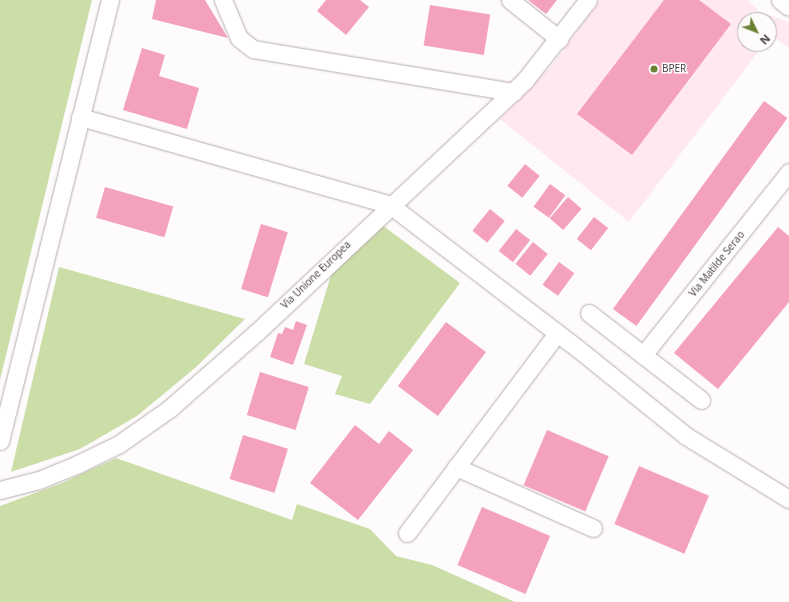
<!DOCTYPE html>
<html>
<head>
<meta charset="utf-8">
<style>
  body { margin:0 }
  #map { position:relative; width:789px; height:602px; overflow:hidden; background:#fdfbfb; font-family:"Open Sans",sans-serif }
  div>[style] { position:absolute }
  .built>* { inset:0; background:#ffe8ee }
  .green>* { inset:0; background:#ccdea8 }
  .building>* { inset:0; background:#f4a1bb; transform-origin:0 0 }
  .roads { filter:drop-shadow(0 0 1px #b9abaf) drop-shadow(0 0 1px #b9abaf) }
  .minor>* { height:17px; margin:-8.5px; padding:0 8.5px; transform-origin:8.5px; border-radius:8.5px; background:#fff }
  .dots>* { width:11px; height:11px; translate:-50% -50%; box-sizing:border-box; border:2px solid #fdfbfb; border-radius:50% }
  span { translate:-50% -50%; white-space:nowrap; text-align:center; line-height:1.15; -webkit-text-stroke:3px #fdfbfb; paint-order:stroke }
  .poi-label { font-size:10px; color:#413b3c }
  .left { translate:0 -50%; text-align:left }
  .street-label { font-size:10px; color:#413b3c }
  .north { position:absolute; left:737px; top:12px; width:40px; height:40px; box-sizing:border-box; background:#fdfbfb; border:1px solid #b2aeaf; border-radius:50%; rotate:133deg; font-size:11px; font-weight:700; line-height:16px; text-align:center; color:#413b3c }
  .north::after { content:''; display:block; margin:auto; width:14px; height:18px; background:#6a8133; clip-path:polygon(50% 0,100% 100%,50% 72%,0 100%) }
</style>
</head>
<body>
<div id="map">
  <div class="built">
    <div style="clip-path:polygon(600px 0,748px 0,760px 12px,789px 22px,789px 48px,771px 35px,769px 37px,769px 20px,745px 20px,745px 44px,764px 44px,629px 222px,500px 119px,551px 66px)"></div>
  </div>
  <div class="green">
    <div style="clip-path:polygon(0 0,92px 0,0 380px)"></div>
    <div style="clip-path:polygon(382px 225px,460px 283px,370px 404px,335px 394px,342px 376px,304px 364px,332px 272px)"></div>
    <div style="clip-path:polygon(59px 267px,245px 319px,195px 368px,137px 416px,80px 449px,11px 472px)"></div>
    <div style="clip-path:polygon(116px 458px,292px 520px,297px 504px,370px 529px,396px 556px,432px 565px,515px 602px,0 602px,0 506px,62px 483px)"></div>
  </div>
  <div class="building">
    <div style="clip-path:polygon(156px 0,205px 0,228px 38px,152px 19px)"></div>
    <div style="clip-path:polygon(326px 0,360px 0,369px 7px,346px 35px,317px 11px)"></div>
    <div style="clip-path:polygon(528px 0,557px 0,546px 14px)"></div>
    <div style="clip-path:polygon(664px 0,699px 0,731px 24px,632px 155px,577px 114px)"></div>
    <div style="left:430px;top:5px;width:61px;height:41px;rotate:9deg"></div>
    <div style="clip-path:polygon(142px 48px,165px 55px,159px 76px,199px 88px,187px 129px,123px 110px)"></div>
    <div style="left:764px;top:101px;width:29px;height:257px;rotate:36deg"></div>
    <div style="left:525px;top:164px;width:19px;height:28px;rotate:39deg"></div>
    <div style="left:550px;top:184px;width:19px;height:28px;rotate:36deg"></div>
    <div style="left:105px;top:187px;width:71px;height:32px;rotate:16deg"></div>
    <div style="left:568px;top:197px;width:18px;height:28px;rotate:41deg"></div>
    <div style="left:490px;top:209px;width:19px;height:28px;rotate:39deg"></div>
    <div style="left:594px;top:217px;width:18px;height:28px;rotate:38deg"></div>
    <div style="left:261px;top:224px;width:28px;height:68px;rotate:17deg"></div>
    <div style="clip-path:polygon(778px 227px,789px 236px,789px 302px,718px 389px,674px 353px)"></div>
    <div style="left:516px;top:229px;width:18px;height:28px;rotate:38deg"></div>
    <div style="left:533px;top:242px;width:19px;height:28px;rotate:39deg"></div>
    <div style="left:559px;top:262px;width:19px;height:28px;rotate:36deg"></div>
    <div style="clip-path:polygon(296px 321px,307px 325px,293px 365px,270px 357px,278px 333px,282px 334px,285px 327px,293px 330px)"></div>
    <div style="left:446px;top:322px;width:50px;height:80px;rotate:37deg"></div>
    <div style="left:260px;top:372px;width:51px;height:45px;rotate:17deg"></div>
    <div style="clip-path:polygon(355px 425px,379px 444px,389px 431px,413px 450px,358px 520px,310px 483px)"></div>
    <div style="left:547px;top:430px;width:67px;height:60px;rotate:23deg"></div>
    <div style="left:243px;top:435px;width:47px;height:46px;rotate:17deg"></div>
    <div style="left:639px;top:466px;width:76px;height:63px;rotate:23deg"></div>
    <div style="left:482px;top:507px;width:74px;height:63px;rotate:23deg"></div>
  </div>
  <div class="roads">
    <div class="minor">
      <div style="left:223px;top:0;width:41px;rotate:67.2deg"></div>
      <div style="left:239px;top:38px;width:18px;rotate:38deg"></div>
      <div style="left:253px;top:49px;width:264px;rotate:9.4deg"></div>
      <div style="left:510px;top:0;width:63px;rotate:38.5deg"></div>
      <div style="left:780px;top:0;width:11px;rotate:38deg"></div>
      <div style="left:80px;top:117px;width:322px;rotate:15.8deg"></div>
      <div style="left:390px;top:205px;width:235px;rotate:37.4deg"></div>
      <div style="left:577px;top:348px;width:140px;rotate:38.9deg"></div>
      <div style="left:686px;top:436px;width:121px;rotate:31.5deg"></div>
      <div style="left:589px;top:313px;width:142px;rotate:37.8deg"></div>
      <div style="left:643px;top:355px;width:234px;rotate:-51.4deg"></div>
      <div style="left:0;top:441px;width:455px;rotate:-76deg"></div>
      <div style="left:456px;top:467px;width:150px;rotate:24deg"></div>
      <div style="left:0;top:490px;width:40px;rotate:-14.4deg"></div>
      <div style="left:39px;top:480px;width:42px;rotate:-22.3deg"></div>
      <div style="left:78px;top:464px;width:46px;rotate:-26deg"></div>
      <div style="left:119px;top:444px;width:61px;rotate:-35deg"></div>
      <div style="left:169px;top:409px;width:117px;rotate:-41.2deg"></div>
      <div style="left:257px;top:332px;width:368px;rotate:-43.2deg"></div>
      <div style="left:525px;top:80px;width:102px;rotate:-51.8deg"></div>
      <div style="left:407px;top:533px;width:250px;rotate:-53.1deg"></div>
    </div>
  </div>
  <div class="dots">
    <div style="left:654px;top:69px;background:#6a8133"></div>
  </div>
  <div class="poi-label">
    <span class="left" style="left:662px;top:69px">BPER</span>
  </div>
  <div class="street-label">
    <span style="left:717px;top:264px;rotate:-51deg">Via Matilde Serao</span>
    <span style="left:316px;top:275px;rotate:-44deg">Via Unione Europea</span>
  </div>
  <div class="north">N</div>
</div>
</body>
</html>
